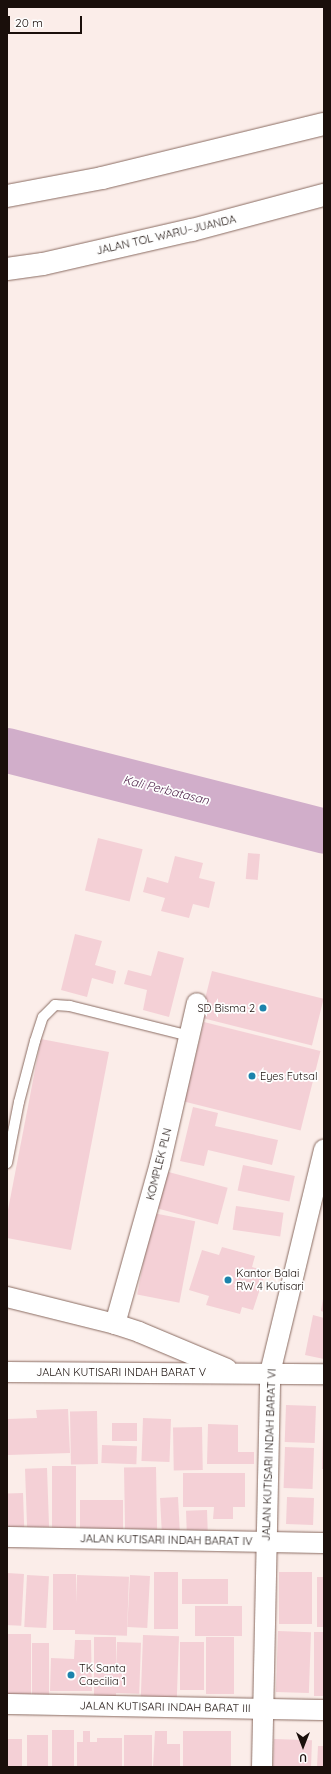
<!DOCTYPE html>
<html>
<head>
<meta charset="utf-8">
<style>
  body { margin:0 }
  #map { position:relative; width:331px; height:1774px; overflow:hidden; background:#fbede9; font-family:Quicksand,sans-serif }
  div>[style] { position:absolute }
  .river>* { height:45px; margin:-22.5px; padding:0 22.5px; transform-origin:22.5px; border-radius:22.5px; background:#d1aeca }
  .building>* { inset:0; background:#f4d0d6; transform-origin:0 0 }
  .roads { filter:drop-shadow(0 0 1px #8a6c62) drop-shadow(0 0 1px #8a6c62) }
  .service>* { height:10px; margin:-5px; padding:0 5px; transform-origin:5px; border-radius:5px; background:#fff }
  .minor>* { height:20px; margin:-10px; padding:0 10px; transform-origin:10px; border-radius:10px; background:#fff }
  .motorway>* { height:22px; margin:-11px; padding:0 11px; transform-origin:11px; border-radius:11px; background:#fff }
  .dots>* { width:11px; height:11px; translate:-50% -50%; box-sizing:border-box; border:2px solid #fefefe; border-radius:50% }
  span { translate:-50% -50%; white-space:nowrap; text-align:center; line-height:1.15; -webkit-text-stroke:3.5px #fefefe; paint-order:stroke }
  .street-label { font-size:11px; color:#1a0f0b }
  .poi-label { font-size:11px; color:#1a0f0b }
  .right { translate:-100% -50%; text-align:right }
  .left { translate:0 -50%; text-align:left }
  .water-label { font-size:12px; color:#54284f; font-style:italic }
  .frame { position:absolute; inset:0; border:8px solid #1a0f0b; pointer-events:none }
  .north { position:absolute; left:283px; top:1726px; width:40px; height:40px; -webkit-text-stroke:3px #fefefe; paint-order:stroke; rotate:180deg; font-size:11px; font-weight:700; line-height:16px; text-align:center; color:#1a0f0b }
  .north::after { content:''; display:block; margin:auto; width:14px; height:18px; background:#1a0f0b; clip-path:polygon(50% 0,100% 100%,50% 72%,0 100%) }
  .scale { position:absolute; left:8px; top:16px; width:74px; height:18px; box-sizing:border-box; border:2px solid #1a0f0b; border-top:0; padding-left:5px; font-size:12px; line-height:14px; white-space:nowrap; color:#1a0f0b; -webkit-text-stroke:3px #fefefe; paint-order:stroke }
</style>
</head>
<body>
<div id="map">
  <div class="river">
    <div style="left:7px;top:750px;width:327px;rotate:14.3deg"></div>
  </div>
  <div class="building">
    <div style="left:98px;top:838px;width:46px;height:54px;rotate:14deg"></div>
    <div style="left:248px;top:853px;width:12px;height:26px;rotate:5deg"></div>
    <div style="clip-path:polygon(175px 856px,203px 863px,199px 878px,215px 882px,209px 908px,193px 904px,189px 918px,161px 911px,165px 898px,143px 892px,147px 877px,168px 883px)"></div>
    <div style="clip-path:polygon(75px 934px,102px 941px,95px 965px,116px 971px,113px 984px,92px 978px,87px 997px,61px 990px)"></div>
    <div style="clip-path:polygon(158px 951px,184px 958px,169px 1017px,143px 1010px,147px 990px,124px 984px,128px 970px,151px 976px)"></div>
    <div style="left:212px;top:971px;width:115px;height:48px;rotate:14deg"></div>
    <div style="left:204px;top:1022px;width:120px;height:82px;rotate:14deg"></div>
    <div style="clip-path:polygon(41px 1039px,109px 1052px,71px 1250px,7px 1238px,7px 1215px)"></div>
    <div style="clip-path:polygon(193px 1107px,218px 1113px,215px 1126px,278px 1140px,272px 1165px,208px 1150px,204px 1166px,180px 1161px)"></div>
    <div style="left:243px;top:1165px;width:53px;height:26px;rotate:12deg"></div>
    <div style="left:161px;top:1170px;width:69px;height:38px;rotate:15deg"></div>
    <div style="left:236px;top:1206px;width:48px;height:24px;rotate:8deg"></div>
    <div style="left:153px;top:1213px;width:43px;height:83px;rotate:11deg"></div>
    <div style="clip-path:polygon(222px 1247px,255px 1256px,252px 1267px,266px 1271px,253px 1310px,242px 1307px,240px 1314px,206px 1305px,209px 1296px,189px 1290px,202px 1250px,219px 1255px)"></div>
    <div style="clip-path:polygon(323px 1299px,324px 1299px,324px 1312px,321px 1311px)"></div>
    <div style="clip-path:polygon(313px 1315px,324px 1318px,324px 1359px,305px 1355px)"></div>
    <div style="left:286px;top:1405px;width:30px;height:37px;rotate:2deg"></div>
    <div style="clip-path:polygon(68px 1409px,70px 1453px,8px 1455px,7px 1419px,37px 1418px,36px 1410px)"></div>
    <div style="left:97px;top:1411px;width:53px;height:27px;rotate:89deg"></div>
    <div style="left:143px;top:1418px;width:28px;height:43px;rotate:2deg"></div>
    <div style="left:112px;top:1423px;width:25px;height:18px"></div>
    <div style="clip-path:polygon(208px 1424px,238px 1425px,238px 1452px,254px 1452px,254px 1464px,207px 1464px)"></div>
    <div style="left:202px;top:1427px;width:43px;height:29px;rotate:89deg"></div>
    <div style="clip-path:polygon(323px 1429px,324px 1429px,324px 1469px,322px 1469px)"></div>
    <div style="left:102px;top:1445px;width:35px;height:18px;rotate:2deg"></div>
    <div style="left:285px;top:1447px;width:29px;height:41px;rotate:2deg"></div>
    <div style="left:52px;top:1466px;width:24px;height:62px"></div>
    <div style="left:156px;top:1467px;width:70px;height:32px;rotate:89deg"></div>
    <div style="left:47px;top:1468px;width:59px;height:22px;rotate:88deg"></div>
    <div style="clip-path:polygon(183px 1473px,245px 1473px,245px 1507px,233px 1507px,233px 1519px,213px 1519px,214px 1507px,183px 1507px)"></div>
    <div style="left:23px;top:1493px;width:34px;height:16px;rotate:88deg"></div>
    <div style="left:178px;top:1497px;width:36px;height:18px;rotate:87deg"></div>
    <div style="left:287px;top:1497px;width:27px;height:27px;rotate:2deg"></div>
    <div style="left:123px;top:1500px;width:31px;height:43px;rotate:90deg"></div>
    <div style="left:207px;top:1510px;width:29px;height:21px;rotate:88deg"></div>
    <div style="left:154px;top:1572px;width:24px;height:57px"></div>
    <div style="left:279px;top:1572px;width:33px;height:52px"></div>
    <div style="left:7px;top:1573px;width:17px;height:52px;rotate:3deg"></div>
    <div style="left:53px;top:1574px;width:23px;height:56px"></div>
    <div style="left:27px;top:1575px;width:22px;height:52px;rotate:3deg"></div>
    <div style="left:77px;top:1575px;width:52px;height:59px;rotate:2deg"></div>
    <div style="left:130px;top:1575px;width:20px;height:52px;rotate:3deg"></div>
    <div style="left:317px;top:1577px;width:7px;height:50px"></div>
    <div style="left:182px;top:1579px;width:46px;height:25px"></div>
    <div style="left:195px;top:1606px;width:47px;height:30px"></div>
    <div style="left:278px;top:1631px;width:33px;height:61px;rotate:2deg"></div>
    <div style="left:314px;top:1632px;width:10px;height:64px"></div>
    <div style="left:7px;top:1634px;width:24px;height:64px"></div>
    <div style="left:143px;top:1635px;width:36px;height:64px;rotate:2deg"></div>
    <div style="left:94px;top:1637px;width:22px;height:62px"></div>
    <div style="left:206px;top:1637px;width:28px;height:57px"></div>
    <div style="clip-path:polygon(75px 1640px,91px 1640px,92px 1691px,50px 1691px,51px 1658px,74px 1659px)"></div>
    <div style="left:117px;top:1642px;width:24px;height:51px;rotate:2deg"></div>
    <div style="left:180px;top:1642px;width:24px;height:48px"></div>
    <div style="left:32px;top:1643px;width:17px;height:53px"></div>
    <div style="left:52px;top:1730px;width:22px;height:37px"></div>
    <div style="clip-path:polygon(83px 1731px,90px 1731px,90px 1742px,97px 1742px,97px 1767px,77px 1767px,77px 1742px,83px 1742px)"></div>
    <div style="clip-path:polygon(155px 1731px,167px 1731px,167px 1744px,180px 1744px,180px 1767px,153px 1767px)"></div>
    <div style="left:183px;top:1731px;width:48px;height:36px"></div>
    <div style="left:27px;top:1735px;width:21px;height:32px"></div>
    <div style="left:124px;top:1735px;width:28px;height:32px"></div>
    <div style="left:97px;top:1738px;width:25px;height:29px"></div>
    <div style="left:7px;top:1739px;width:15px;height:28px"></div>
    <div style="left:274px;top:1739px;width:38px;height:28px;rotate:2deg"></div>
    <div style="clip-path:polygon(318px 1746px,324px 1746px,324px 1767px,317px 1767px)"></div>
  </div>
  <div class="roads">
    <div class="service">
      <div style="left:7px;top:1163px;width:62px;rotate:-78.9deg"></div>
      <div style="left:19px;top:1102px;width:63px;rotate:-75.3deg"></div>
      <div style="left:35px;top:1041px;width:25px;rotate:-72deg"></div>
      <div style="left:43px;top:1017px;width:17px;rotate:-45deg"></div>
      <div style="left:55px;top:1005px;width:15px;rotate:4deg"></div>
      <div style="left:70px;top:1006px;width:123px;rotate:14.1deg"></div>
    </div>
    <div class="minor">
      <div style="left:7px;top:1297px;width:111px;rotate:14deg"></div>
      <div style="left:115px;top:1324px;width:25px;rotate:18deg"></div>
      <div style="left:139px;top:1332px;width:95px;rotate:22.8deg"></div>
      <div style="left:115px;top:1324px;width:166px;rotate:-74.3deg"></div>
      <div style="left:160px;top:1164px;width:165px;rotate:-77.1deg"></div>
      <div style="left:7px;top:1372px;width:317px;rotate:0.4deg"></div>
      <div style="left:7px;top:1537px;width:317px;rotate:1.1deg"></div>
      <div style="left:7px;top:1704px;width:317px;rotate:1.1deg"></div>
      <div style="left:262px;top:1767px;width:394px;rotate:-88.8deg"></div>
      <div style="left:270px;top:1373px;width:230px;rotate:-76.4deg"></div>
    </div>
    <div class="motorway">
      <div style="left:7px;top:196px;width:97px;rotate:-10.7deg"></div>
      <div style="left:102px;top:178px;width:228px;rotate:-13.7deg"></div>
      <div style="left:7px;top:269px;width:36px;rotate:-8deg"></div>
      <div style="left:43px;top:264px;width:153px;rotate:-12.9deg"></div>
      <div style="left:192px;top:230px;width:137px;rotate:-14.9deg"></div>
    </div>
  </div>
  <div class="dots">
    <div style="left:263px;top:1008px;background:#1c83ac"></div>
    <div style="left:252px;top:1076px;background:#1c83ac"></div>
    <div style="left:228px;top:1280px;background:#1c83ac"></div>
    <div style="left:71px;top:1675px;background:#1c83ac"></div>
  </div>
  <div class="street-label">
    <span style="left:166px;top:235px;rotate:-13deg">JALAN TOL WARU–JUANDA</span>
    <span style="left:159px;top:1164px;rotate:-76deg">KOMPLEK PLN</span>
    <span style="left:121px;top:1372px">JALAN KUTISARI INDAH BARAT V</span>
    <span style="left:269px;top:1455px;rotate:-88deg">JALAN KUTISARI INDAH BARAT VI</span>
    <span style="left:166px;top:1540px;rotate:1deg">JALAN KUTISARI INDAH BARAT IV</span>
    <span style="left:165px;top:1707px;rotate:1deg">JALAN KUTISARI INDAH BARAT III</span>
  </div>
  <div class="poi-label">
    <span class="right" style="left:255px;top:1008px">SD Bisma 2</span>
    <span class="left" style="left:260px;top:1076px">Eyes Futsal</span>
    <span class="left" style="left:236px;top:1280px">Kantor Balai<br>RW 4 Kutisari</span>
    <span class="left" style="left:79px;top:1675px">TK Santa<br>Caecilia 1</span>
  </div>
  <div class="water-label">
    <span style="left:166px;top:790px;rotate:14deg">Kali Perbatasan</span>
  </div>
  <div class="frame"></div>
  <div class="north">U</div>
  <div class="scale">20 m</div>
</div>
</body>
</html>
